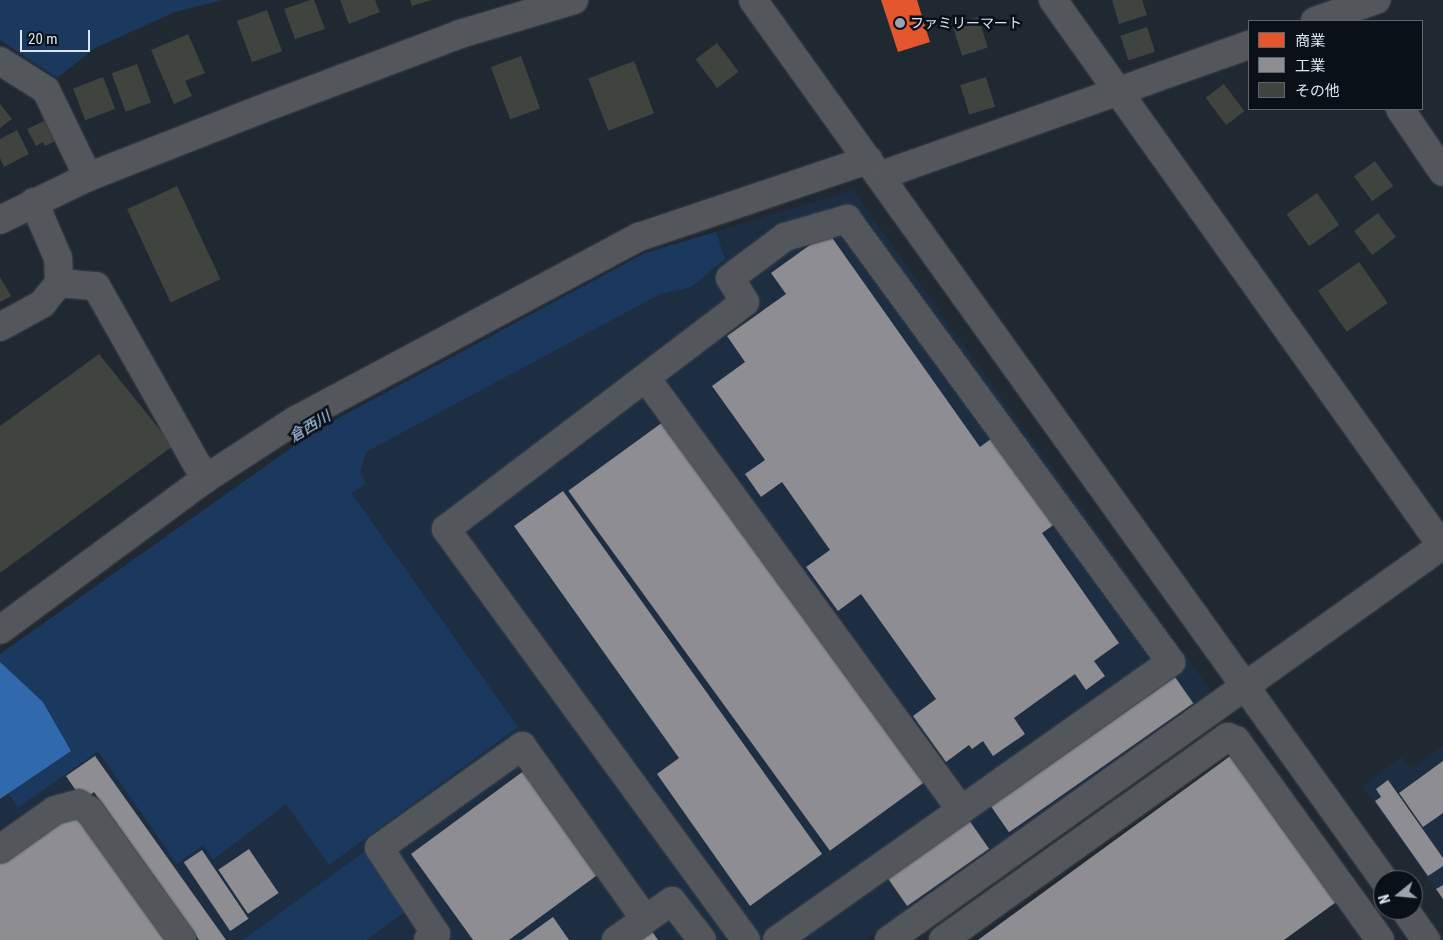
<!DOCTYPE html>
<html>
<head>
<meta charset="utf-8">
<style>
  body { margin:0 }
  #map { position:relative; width:1443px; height:940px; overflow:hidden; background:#202831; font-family:"Roboto Condensed","Noto Sans JP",sans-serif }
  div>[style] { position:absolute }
  .built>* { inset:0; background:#1e2e42 }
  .green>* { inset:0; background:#1b395e }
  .water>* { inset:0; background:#316aac }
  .shops>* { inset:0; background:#e4572e }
  .industry>* { inset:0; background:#8d8d92; transform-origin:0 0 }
  .building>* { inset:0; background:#3f443f; transform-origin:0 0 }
  .roads { filter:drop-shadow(0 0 1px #3c424a) drop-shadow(0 0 1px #3c424a) }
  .minor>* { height:28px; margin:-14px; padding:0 14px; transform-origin:14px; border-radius:14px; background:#53565b }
  .dots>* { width:14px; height:14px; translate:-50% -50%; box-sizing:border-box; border:2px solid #0a1017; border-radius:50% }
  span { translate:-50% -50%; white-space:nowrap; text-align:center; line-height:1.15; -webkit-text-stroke:5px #0a1017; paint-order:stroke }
  .poi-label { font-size:14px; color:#dde5f0 }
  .left { translate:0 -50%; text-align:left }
  .water-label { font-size:15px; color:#b6d5fc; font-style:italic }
  .legend { position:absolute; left:1248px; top:20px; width:175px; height:90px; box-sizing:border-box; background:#0a1017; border:1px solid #5e656e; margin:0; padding:6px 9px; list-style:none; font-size:15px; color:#dde5f0 }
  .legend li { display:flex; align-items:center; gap:10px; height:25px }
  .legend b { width:25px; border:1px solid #5e656e }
  .north { position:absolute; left:1373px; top:870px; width:50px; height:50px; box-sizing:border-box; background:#0a1017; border:1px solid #5e656e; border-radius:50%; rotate:253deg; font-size:14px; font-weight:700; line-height:20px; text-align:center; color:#dde5f0 }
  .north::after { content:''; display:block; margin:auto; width:18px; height:22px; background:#9ba3ad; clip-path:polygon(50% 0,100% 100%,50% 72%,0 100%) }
  .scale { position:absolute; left:20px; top:30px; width:70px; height:22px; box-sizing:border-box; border:2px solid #dde5f0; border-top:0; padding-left:6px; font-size:15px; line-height:18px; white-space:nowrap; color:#dde5f0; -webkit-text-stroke:4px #0a1017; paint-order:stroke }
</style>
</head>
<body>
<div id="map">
  <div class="built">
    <div style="clip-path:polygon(853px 190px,1212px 692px,866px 940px,0 940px,0 654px,645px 253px)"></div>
    <div style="clip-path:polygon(1443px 746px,1443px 900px,1362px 786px,1402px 757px,1411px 769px)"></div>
  </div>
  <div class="green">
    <div style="clip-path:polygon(0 0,223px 0,175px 12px,95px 48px,57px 78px,0 40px)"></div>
    <div style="clip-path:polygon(716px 232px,725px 259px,691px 287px,660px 294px,366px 452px,360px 472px,366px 484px,351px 493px,518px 727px,329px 865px,286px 804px,213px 860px,203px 845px,177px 864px,98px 751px,18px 808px,8px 793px,71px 751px,43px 702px,0 662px,0 654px,318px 429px,645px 253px)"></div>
    <div style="clip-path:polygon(364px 852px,406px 911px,366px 940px,243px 940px)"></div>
  </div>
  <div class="water">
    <div style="clip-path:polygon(0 662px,43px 702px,71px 751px,0 799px)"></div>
  </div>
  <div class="shops">
    <div style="clip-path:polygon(881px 0,917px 0,930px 42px,898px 52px)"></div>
  </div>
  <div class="industry">
    <div style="clip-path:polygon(828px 232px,980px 447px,1003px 430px,1065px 517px,1042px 533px,1119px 643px,1094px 661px,1105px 676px,1086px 690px,1075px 674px,1014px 718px,1025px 734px,993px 756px,983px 741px,972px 749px,969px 745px,946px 762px,913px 716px,936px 699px,861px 594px,838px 611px,806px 567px,830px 550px,782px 482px,761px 497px,745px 474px,765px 460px,712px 386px,745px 362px,727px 336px,786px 294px,771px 273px)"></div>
    <div style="left:663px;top:422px;width:445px;height:117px;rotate:54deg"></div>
    <div style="clip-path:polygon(563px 491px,822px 854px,750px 906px,657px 774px,679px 758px,514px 526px)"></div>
    <div style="left:1175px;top:677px;width:32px;height:225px;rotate:55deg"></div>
    <div style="clip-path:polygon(1233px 754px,1339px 900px,1284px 940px,978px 940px)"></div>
    <div style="clip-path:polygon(95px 756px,226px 940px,199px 940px,94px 792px,83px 801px,66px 776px)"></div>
    <div style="clip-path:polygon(1443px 761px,1443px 813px,1423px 827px,1399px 793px)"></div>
    <div style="clip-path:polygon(525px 770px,600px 873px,509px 940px,473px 940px,411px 854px)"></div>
    <div style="clip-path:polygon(1388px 780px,1443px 858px,1443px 866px,1428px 876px,1375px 801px,1381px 797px,1376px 789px)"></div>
    <div style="clip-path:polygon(78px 804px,169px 940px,0 940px,0 859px)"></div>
    <div style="left:969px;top:820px;width:35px;height:100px;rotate:55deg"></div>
    <div style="left:249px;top:849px;width:53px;height:37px;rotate:56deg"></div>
    <div style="left:202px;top:850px;width:83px;height:22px;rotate:56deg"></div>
    <div style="clip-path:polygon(1443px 885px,1443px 899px,1436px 889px)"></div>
    <div style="clip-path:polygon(553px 917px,569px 940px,521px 940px)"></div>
    <div style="clip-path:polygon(651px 930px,658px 940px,638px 940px)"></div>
  </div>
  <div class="building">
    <div style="clip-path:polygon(310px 0,314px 0,325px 29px,295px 39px,284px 9px)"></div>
    <div style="clip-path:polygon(340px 0,375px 0,380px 12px,349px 24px)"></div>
    <div style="clip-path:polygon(410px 0,431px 0,412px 6px)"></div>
    <div style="clip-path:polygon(1112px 0,1142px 0,1147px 15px,1119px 24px)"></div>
    <div style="left:267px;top:10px;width:44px;height:32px;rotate:70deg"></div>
    <div style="left:978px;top:17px;width:32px;height:27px;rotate:72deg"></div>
    <div style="left:1147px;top:27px;width:26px;height:28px;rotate:72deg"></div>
    <div style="clip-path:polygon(188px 34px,205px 73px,185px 81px,192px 96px,174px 104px,151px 50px)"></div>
    <div style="left:717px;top:43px;width:36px;height:27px;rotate:53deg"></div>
    <div style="left:521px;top:56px;width:56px;height:32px;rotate:70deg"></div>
    <div style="left:634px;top:61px;width:56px;height:49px;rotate:69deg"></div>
    <div style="left:137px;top:64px;width:41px;height:27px;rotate:70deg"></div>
    <div style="left:103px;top:77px;width:34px;height:32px;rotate:69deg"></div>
    <div style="left:986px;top:77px;width:31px;height:27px;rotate:73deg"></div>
    <div style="left:1224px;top:84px;width:34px;height:23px;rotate:53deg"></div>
    <div style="clip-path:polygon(0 104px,12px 119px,0 128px)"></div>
    <div style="clip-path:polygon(50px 118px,60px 139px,45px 146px,43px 142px,36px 146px,27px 129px)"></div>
    <div style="clip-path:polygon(17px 130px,29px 154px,4px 167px,0 158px,0 139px)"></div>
    <div style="left:1375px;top:161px;width:31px;height:26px;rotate:54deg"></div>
    <div style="left:177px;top:186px;width:103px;height:55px;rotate:65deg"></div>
    <div style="left:1317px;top:193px;width:39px;height:37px;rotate:55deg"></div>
    <div style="left:1378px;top:213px;width:30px;height:30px;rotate:53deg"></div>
    <div style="left:1359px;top:262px;width:50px;height:50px;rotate:55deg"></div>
    <div style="clip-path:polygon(0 277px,11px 296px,0 302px)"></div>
    <div style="clip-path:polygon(99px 354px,173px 446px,0 573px,0 426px)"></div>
  </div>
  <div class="roads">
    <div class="minor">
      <div style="left:753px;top:0;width:1083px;rotate:54.36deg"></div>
      <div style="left:1053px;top:0;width:670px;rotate:54.53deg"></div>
      <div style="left:1315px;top:21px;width:65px;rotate:-19deg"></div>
      <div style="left:0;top:61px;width:54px;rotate:32.2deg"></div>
      <div style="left:46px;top:90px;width:97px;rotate:64.2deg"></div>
      <div style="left:1400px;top:109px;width:76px;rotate:55.7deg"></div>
      <div style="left:879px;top:176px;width:393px;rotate:-19.5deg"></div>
      <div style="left:0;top:220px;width:98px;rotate:-26deg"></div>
      <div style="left:88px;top:177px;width:184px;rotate:-21.4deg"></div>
      <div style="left:259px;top:110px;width:215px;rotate:-20.7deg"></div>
      <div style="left:460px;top:34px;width:119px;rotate:-16.6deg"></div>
      <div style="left:59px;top:283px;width:37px;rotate:5deg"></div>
      <div style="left:96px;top:286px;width:222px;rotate:60.5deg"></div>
      <div style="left:0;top:327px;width:48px;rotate:-28.7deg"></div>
      <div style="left:42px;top:304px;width:27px;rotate:-51deg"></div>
      <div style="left:59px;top:283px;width:25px;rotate:-92deg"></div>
      <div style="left:58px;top:258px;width:61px;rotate:-113.2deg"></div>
      <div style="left:646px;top:378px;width:535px;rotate:53.9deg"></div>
      <div style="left:0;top:630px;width:255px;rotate:-36.4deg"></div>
      <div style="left:205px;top:479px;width:108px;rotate:-33deg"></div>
      <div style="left:296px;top:420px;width:389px;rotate:-28.1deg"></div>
      <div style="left:639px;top:237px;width:242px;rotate:-18.6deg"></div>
      <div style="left:0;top:849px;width:67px;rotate:-35.3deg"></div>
      <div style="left:55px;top:810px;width:24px;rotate:-15deg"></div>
      <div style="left:78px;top:804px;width:13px;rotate:29deg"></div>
      <div style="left:89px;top:810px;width:160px;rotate:54.4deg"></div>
      <div style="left:1405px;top:910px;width:37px;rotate:55deg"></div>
      <div style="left:428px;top:940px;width:10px;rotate:-37deg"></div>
      <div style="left:436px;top:934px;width:103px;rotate:-123.5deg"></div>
      <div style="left:379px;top:848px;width:176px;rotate:-35.5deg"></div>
      <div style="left:522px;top:746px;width:212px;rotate:54.6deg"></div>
      <div style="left:616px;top:940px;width:68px;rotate:-34.9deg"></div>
      <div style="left:672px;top:901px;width:49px;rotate:52.4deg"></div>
      <div style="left:746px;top:940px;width:509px;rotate:-126.13deg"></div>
      <div style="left:446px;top:529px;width:375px;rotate:-37.2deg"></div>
      <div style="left:745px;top:302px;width:28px;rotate:-122deg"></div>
      <div style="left:730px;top:278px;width:69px;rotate:-36.7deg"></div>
      <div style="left:785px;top:237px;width:65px;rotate:-16.2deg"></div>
      <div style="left:847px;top:219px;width:549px;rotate:53.82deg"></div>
      <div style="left:1171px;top:662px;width:482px;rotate:144.8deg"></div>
      <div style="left:889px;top:940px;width:680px;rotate:-35.49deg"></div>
      <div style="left:943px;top:940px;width:350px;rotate:-35.5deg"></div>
      <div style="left:1228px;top:737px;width:9px;rotate:21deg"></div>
      <div style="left:1236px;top:740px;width:246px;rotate:54.2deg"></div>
    </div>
  </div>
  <div class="dots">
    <div style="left:900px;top:23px;background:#9ba3ad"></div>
  </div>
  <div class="poi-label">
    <span class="left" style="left:910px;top:23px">ファミリーマート</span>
  </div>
  <div class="water-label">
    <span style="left:310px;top:427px;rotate:-31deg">倉西川</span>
  </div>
  <ul class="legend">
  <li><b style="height:14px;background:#e4572e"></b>商業</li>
  <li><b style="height:14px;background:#8d8d92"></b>工業</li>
  <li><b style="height:14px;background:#3f443f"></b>その他</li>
  </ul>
  <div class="north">N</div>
  <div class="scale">20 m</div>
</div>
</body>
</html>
